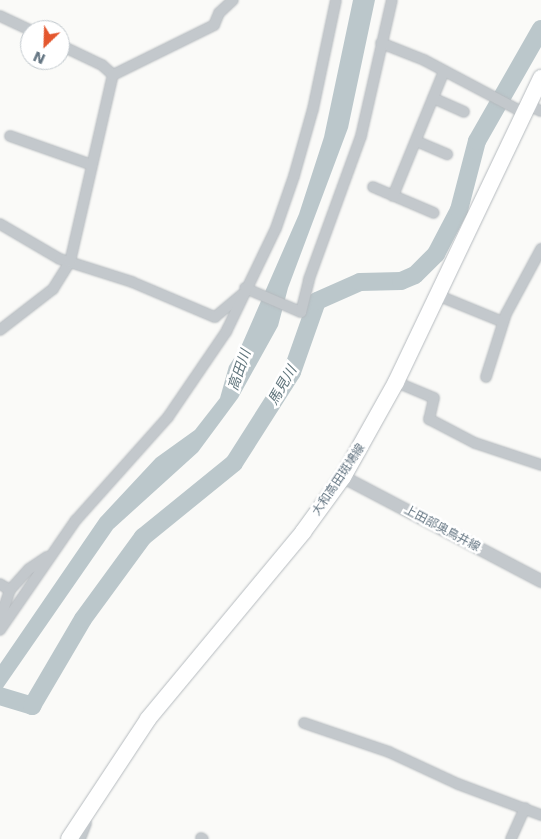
<!DOCTYPE html>
<html>
<head>
<meta charset="utf-8">
<style>
  body { margin:0 }
  #map { position:relative; width:541px; height:839px; overflow:hidden; background:#fafaf8; font-family:"DejaVu Sans","Noto Sans JP",sans-serif }
  div>[style] { position:absolute }
  .water>* { inset:0; background:#bbc7cb }
  .river>* { height:18px; margin:-9px; padding:0 9px; transform-origin:9px; border-radius:9px; background:#bbc7cb }
  .roads { filter:drop-shadow(0 0 1px #b5babe) drop-shadow(0 0 1px #b5babe) }
  .minor>* { height:10px; margin:-5px; padding:0 5px; transform-origin:5px; border-radius:5px; background:#c3c8cc }
  .tertiary>* { height:12px; margin:-6px; padding:0 6px; transform-origin:6px; border-radius:6px; background:#c3c8cc }
  .primary>* { height:16px; margin:-8px; padding:0 8px; transform-origin:8px; border-radius:8px; background:#fff }
  span { translate:-50% -50%; white-space:nowrap; text-align:center; line-height:1.15; -webkit-text-stroke:5px #fff; paint-order:stroke }
  .street-label { font-size:12px; color:#657683 }
  .water-label { font-size:14px; color:#60757c; font-style:italic }
  .north { position:absolute; left:20px; top:20px; width:50px; height:50px; box-sizing:border-box; background:#fff; border:1px solid #c1c8cd; border-radius:50%; rotate:204deg; font-size:14px; font-weight:700; line-height:20px; text-align:center; color:#657683 }
  .north::after { content:''; display:block; margin:auto; width:18px; height:22px; background:#e4572e; clip-path:polygon(50% 0,100% 100%,50% 72%,0 100%) }
</style>
</head>
<body>
<div id="map">
  <div class="water">
    <div style="clip-path:polygon(353px 0,375px 0,348px 128px,288px 288px,278px 326px,238px 398px,198px 452px,113px 529px,0 692px,0 664px,100px 518px,156px 458px,195px 430px,220px 398px,229px 366px,240px 349px,299px 214px,324px 137px)"></div>
  </div>
  <div class="river">
    <div style="left:0;top:696px;width:34px;rotate:17deg"></div>
    <div style="left:32px;top:706px;width:101px;rotate:-59.6deg"></div>
    <div style="left:83px;top:619px;width:102px;rotate:-53.8deg"></div>
    <div style="left:143px;top:537px;width:117px;rotate:-39.1deg"></div>
    <div style="left:234px;top:463px;width:108px;rotate:-57.5deg"></div>
    <div style="left:292px;top:372px;width:75px;rotate:-70.6deg"></div>
    <div style="left:317px;top:301px;width:47px;rotate:-23.8deg"></div>
    <div style="left:360px;top:282px;width:41px;rotate:-1.4deg"></div>
    <div style="left:401px;top:281px;width:15px;rotate:-23deg"></div>
    <div style="left:415px;top:275px;width:30px;rotate:-45deg"></div>
    <div style="left:436px;top:254px;width:50px;rotate:-62.4deg"></div>
    <div style="left:459px;top:210px;width:71px;rotate:-75.4deg"></div>
    <div style="left:477px;top:141px;width:129px;rotate:-60.3deg"></div>
  </div>
  <div class="roads">
    <div class="minor">
      <div style="left:0;top:16px;width:33px;rotate:25deg"></div>
      <div style="left:381px;top:43px;width:46px;rotate:21.6deg"></div>
      <div style="left:424px;top:60px;width:113px;rotate:27.9deg"></div>
      <div style="left:60px;top:45px;width:47px;rotate:25.5deg"></div>
      <div style="left:102px;top:65px;width:15px;rotate:42deg"></div>
      <div style="left:433px;top:98px;width:34px;rotate:24deg"></div>
      <div style="left:528px;top:105px;width:14px;rotate:25deg"></div>
      <div style="left:10px;top:136px;width:87px;rotate:19.5deg"></div>
      <div style="left:416px;top:141px;width:34px;rotate:23deg"></div>
      <div style="left:373px;top:187px;width:66px;rotate:23.1deg"></div>
      <div style="left:393px;top:196px;width:135px;rotate:-67.8deg"></div>
      <div style="left:0;top:224px;width:69px;rotate:30.3deg"></div>
      <div style="left:60px;top:259px;width:76px;rotate:17.7deg"></div>
      <div style="left:132px;top:282px;width:90px;rotate:22.9deg"></div>
      <div style="left:215px;top:317px;width:35px;rotate:-40deg"></div>
      <div style="left:245px;top:288px;width:61px;rotate:23.2deg"></div>
      <div style="left:301px;top:312px;width:34px;rotate:-76deg"></div>
      <div style="left:309px;top:279px;width:152px;rotate:-70deg"></div>
      <div style="left:361px;top:136px;width:139px;rotate:-77.2deg"></div>
      <div style="left:437px;top:295px;width:71px;rotate:22.2deg"></div>
      <div style="left:0;top:330px;width:67px;rotate:-37.7deg"></div>
      <div style="left:53px;top:289px;width:32px;rotate:-58deg"></div>
      <div style="left:70px;top:262px;width:192px;rotate:-77.1deg"></div>
      <div style="left:113px;top:75px;width:113px;rotate:-26.3deg"></div>
      <div style="left:214px;top:25px;width:13px;rotate:-67deg"></div>
      <div style="left:219px;top:13px;width:19px;rotate:-43deg"></div>
      <div style="left:486px;top:377px;width:66px;rotate:-72.4deg"></div>
      <div style="left:506px;top:314px;width:74px;rotate:-61.7deg"></div>
      <div style="left:396px;top:382px;width:41px;rotate:22.8deg"></div>
      <div style="left:434px;top:398px;width:22px;rotate:103deg"></div>
      <div style="left:429px;top:419px;width:52px;rotate:27.6deg"></div>
      <div style="left:475px;top:443px;width:70px;rotate:18.4deg"></div>
      <div style="left:0;top:584px;width:12px;rotate:31deg"></div>
      <div style="left:10px;top:590px;width:28px;rotate:-48deg"></div>
      <div style="left:29px;top:569px;width:22px;rotate:-34deg"></div>
      <div style="left:0;top:619px;width:31px;rotate:-71deg"></div>
      <div style="left:0;top:630px;width:134px;rotate:-55.4deg"></div>
      <div style="left:76px;top:520px;width:138px;rotate:-48.2deg"></div>
      <div style="left:168px;top:417px;width:103px;rotate:-55.7deg"></div>
      <div style="left:226px;top:332px;width:115px;rotate:-64.3deg"></div>
      <div style="left:276px;top:228px;width:55px;rotate:-70.9deg"></div>
      <div style="left:294px;top:176px;width:70px;rotate:-74.2deg"></div>
      <div style="left:313px;top:109px;width:111px;rotate:-78.1deg"></div>
      <div style="left:304px;top:723px;width:90px;rotate:18.8deg"></div>
      <div style="left:389px;top:752px;width:76px;rotate:24.9deg"></div>
      <div style="left:458px;top:784px;width:89px;rotate:20.5deg"></div>
      <div style="left:201px;top:838px;width:2px;rotate:27deg"></div>
      <div style="left:80px;top:839px;width:17px;rotate:-69deg"></div>
      <div style="left:511px;top:839px;width:34px;rotate:-66deg"></div>
    </div>
    <div class="tertiary">
      <div style="left:343px;top:477px;width:224px;rotate:27.7deg"></div>
    </div>
    <div class="primary">
      <div style="left:69px;top:839px;width:144px;rotate:-56.6deg"></div>
      <div style="left:148px;top:719px;width:243px;rotate:-50.3deg"></div>
      <div style="left:303px;top:532px;width:68px;rotate:-54deg"></div>
      <div style="left:343px;top:477px;width:109px;rotate:-60.8deg"></div>
      <div style="left:396px;top:382px;width:337px;rotate:-64.5deg"></div>
    </div>
  </div>
  <div class="street-label">
    <span style="left:339px;top:480px;rotate:-56deg">大和高田斑鳩線</span>
    <span style="left:442px;top:529px;rotate:28deg">上田部奥鳥井線</span>
  </div>
  <div class="water-label">
    <span style="left:239px;top:370px;rotate:-71deg">高田川</span>
    <span style="left:282px;top:385px;rotate:-60deg">馬見川</span>
  </div>
  <div class="north">N</div>
</div>
</body>
</html>
